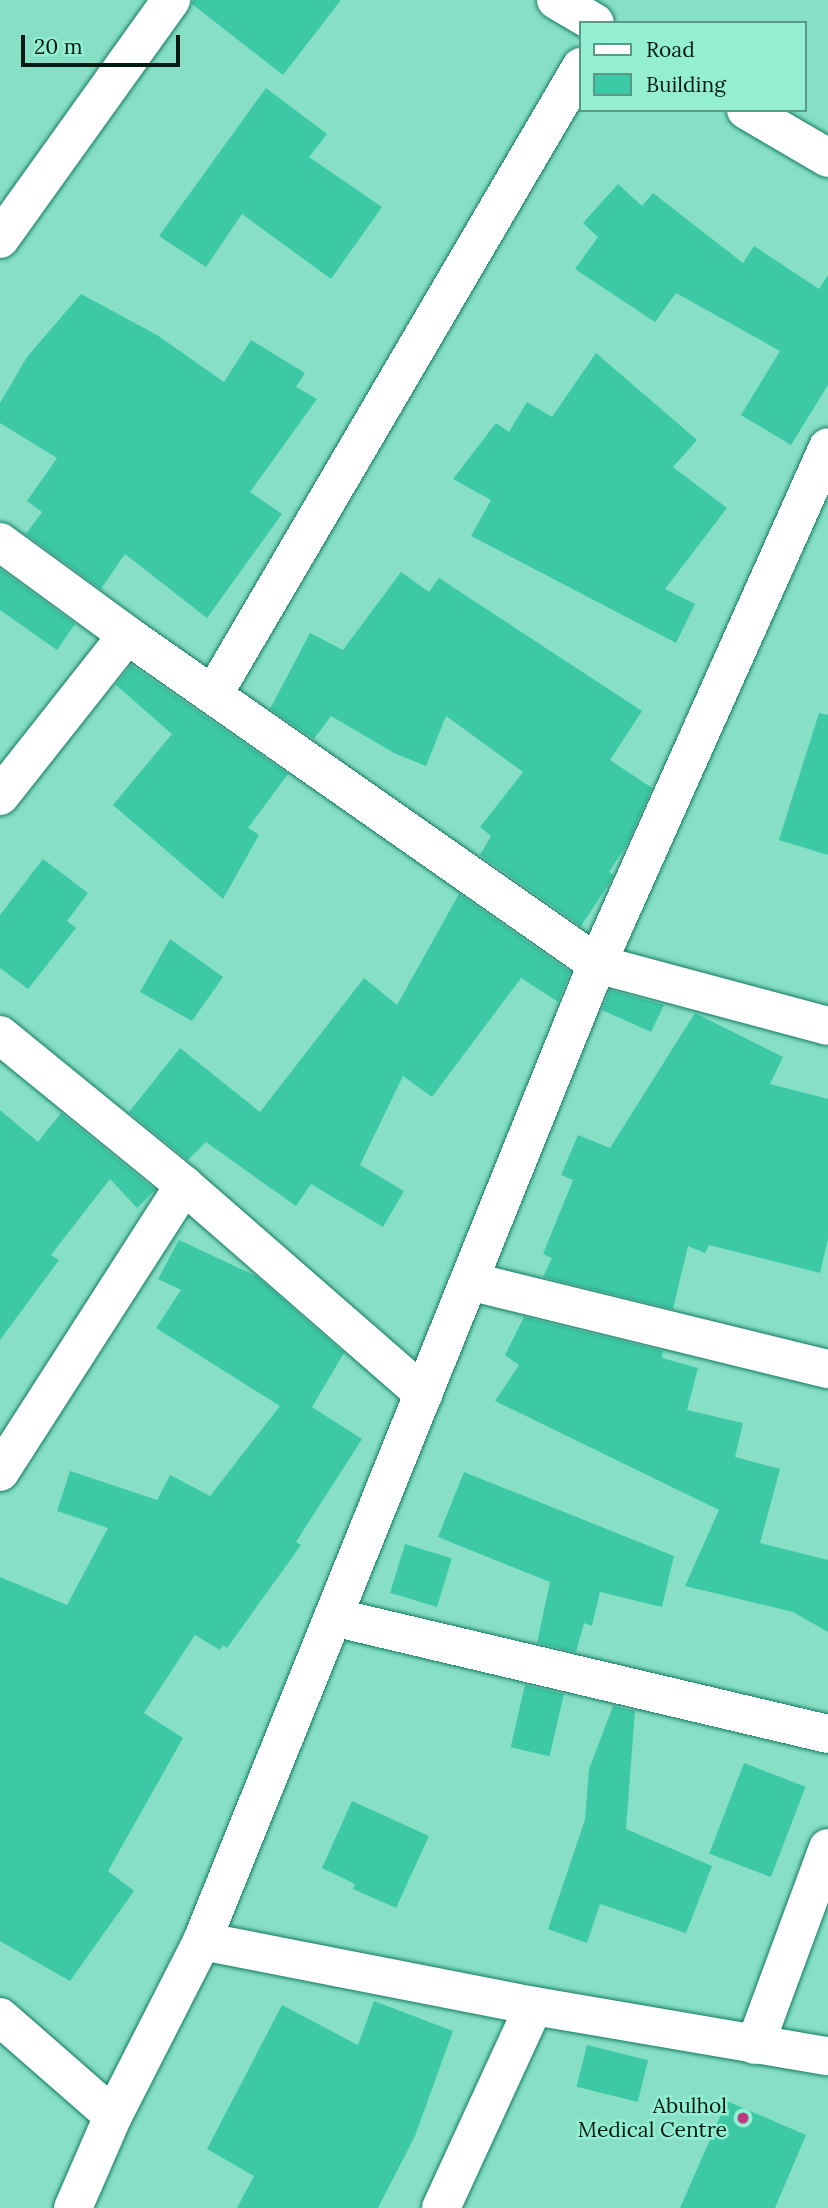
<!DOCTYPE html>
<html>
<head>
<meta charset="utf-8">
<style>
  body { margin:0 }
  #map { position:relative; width:828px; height:2208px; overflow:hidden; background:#87e0c5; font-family:Lora,serif }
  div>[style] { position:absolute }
  .building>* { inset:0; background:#3dc9a6; transform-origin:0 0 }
  .roads { filter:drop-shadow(0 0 2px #137a62) drop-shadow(0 0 2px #137a62) }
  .minor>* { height:38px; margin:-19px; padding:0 19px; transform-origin:19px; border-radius:19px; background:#fff }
  .tertiary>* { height:38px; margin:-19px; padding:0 19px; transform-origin:19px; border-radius:19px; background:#fff }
  .dots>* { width:19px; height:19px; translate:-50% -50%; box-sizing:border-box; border:4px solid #94eed2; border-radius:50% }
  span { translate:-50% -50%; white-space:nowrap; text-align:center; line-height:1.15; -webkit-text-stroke:5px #94eed2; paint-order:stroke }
  .poi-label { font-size:21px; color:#001a13 }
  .right { translate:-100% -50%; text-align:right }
  .legend { position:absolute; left:579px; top:21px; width:228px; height:91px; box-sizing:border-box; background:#94eed2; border:2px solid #599986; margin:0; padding:9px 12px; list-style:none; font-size:21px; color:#001a13 }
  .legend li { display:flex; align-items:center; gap:14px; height:35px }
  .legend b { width:35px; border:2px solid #599986 }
  .scale { position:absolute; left:21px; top:35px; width:159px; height:32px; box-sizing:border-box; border:4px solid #001a13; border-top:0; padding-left:9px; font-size:21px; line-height:24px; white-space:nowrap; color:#001a13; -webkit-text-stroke:5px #94eed2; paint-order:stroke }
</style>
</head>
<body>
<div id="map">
  <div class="building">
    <div style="clip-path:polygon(193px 0,341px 0,283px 75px,192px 4px)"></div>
    <div style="clip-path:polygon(266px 88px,327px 134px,309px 157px,382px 207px,331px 279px,242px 214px,206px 267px,159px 236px)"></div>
    <div style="clip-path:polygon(618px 184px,642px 206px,653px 193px,743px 263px,754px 246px,819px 289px,828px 275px,828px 385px,791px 445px,741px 415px,780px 351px,676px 293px,655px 322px,575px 269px,598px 237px,583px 223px)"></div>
    <div style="clip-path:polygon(81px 294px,157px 335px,224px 382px,251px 340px,305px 373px,296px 387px,317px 399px,250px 492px,282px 514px,207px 618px,125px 554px,101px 589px,26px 534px,42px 512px,27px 501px,57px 458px,0 423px,0 403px,27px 357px)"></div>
    <div style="clip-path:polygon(596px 353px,697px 440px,673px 467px,727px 508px,665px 589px,695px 604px,676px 643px,471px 536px,491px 500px,453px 479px,496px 423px,509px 432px,527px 402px,552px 417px)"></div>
    <div style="clip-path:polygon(0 569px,75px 624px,57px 650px,0 610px)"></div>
    <div style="clip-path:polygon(401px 572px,429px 592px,439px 578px,642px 711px,610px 760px,652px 788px,627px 844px,609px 872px,613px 875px,610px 882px,581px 926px,480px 855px,491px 836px,480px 827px,523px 772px,446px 716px,426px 766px,394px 753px,331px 716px,314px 739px,270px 709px,310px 633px,343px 650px)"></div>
    <div style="clip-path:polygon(131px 665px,288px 774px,248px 828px,259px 835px,223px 899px,113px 805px,172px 734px,116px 685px)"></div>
    <div style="clip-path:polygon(819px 713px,828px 715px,828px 855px,779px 840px)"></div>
    <div style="clip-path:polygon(43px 859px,88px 893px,67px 921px,76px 928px,28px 989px,0 968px,0 915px)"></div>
    <div style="clip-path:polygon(459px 894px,570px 972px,558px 1002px,521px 978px,432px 1097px,403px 1076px,360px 1165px,404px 1191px,383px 1227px,311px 1184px,296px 1206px,206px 1142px,188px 1160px,129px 1112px,180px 1048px,260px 1112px,364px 978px,397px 1005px)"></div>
    <div style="clip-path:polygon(170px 939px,223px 977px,192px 1021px,140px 992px)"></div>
    <div style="clip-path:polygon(610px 990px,664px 1005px,651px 1032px,602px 1010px)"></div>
    <div style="clip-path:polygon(695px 1013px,783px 1057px,770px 1084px,828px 1099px,828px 1239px,820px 1273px,709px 1245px,705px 1253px,688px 1246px,673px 1309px,543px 1277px,552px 1258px,543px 1254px,573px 1180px,561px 1175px,578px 1135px,610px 1148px)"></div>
    <div style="clip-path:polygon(0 1110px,38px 1142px,61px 1113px,155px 1190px,137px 1208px,110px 1179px,51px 1255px,59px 1260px,0 1340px)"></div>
    <div style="clip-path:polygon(179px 1240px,256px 1276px,344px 1353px,312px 1407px,362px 1439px,296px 1542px,301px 1545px,227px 1648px,223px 1645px,220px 1650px,195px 1635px,144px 1713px,183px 1738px,108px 1871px,134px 1891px,70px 1981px,0 1941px,0 1577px,67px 1605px,108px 1528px,57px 1511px,70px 1471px,157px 1500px,170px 1475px,210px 1496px,280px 1406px,156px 1328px,181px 1290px,158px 1279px)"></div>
    <div style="clip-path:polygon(524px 1317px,663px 1351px,662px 1358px,698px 1368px,687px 1410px,743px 1423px,735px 1457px,780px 1469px,760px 1543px,828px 1560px,828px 1632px,793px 1612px,685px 1586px,719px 1510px,495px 1401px,519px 1365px,505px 1355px)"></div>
    <div style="clip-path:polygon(464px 1472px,674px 1556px,662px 1607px,600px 1592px,592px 1626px,584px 1623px,576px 1652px,537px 1643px,550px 1582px,438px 1537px)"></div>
    <div style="left:405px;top:1544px;width:49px;height:51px;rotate:17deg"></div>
    <div style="left:525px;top:1685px;width:40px;height:64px;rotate:13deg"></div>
    <div style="clip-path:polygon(613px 1706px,635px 1711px,626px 1829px,712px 1866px,686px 1933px,600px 1904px,587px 1943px,548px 1929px,585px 1820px,589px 1769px)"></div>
    <div style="left:744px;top:1763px;width:66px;height:97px;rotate:21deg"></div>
    <div style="clip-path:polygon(352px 1801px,429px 1836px,396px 1908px,353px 1889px,355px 1884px,322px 1868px)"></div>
    <div style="clip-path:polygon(374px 2001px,453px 2031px,415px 2136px,378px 2208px,237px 2208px,254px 2176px,207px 2149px,282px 2005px,358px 2045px)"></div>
    <div style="left:587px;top:2045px;width:63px;height:43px;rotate:14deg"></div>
    <div style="clip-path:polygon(727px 2101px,806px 2135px,775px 2208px,680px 2208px)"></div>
  </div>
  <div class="roads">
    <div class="minor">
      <div style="left:0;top:239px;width:294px;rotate:-54.4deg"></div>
      <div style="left:0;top:542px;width:157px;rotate:36.2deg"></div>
      <div style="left:127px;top:635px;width:574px;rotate:34.99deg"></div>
      <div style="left:597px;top:964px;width:239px;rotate:15deg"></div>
      <div style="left:213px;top:695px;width:728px;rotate:-59.63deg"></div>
      <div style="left:0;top:796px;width:205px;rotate:-51.7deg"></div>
      <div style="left:0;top:1035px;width:237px;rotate:39.2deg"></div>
      <div style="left:184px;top:1185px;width:318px;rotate:41.1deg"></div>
      <div style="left:469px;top:1281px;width:370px;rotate:13.8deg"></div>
      <div style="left:0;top:1472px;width:341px;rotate:-57.3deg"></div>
      <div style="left:333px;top:1617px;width:509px;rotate:13.3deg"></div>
      <div style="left:202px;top:1941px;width:338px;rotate:11.1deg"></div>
      <div style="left:534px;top:2006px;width:298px;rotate:9.7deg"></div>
      <div style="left:0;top:2017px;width:150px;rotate:41.2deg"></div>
      <div style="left:755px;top:2045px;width:210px;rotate:-69.7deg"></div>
      <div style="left:73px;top:2208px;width:100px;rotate:-66.5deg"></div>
      <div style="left:113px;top:2116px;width:196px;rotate:-63deg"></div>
      <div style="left:202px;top:1941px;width:1054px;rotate:-67.99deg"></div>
      <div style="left:597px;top:964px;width:566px;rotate:-65.92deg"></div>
      <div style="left:441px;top:2208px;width:222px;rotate:-65.3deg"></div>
    </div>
    <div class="tertiary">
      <div style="left:556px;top:0;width:45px;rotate:30.5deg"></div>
      <div style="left:746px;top:110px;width:95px;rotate:30.3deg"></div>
    </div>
  </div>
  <div class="dots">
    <div style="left:743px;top:2118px;background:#bd397e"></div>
  </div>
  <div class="poi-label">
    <span class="right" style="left:727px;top:2118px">Abulhol<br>Medical Centre</span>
  </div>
  <ul class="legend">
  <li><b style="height:9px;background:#fff"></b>Road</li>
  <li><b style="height:19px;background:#3dc9a6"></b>Building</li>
  </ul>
  <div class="scale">20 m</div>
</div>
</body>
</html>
